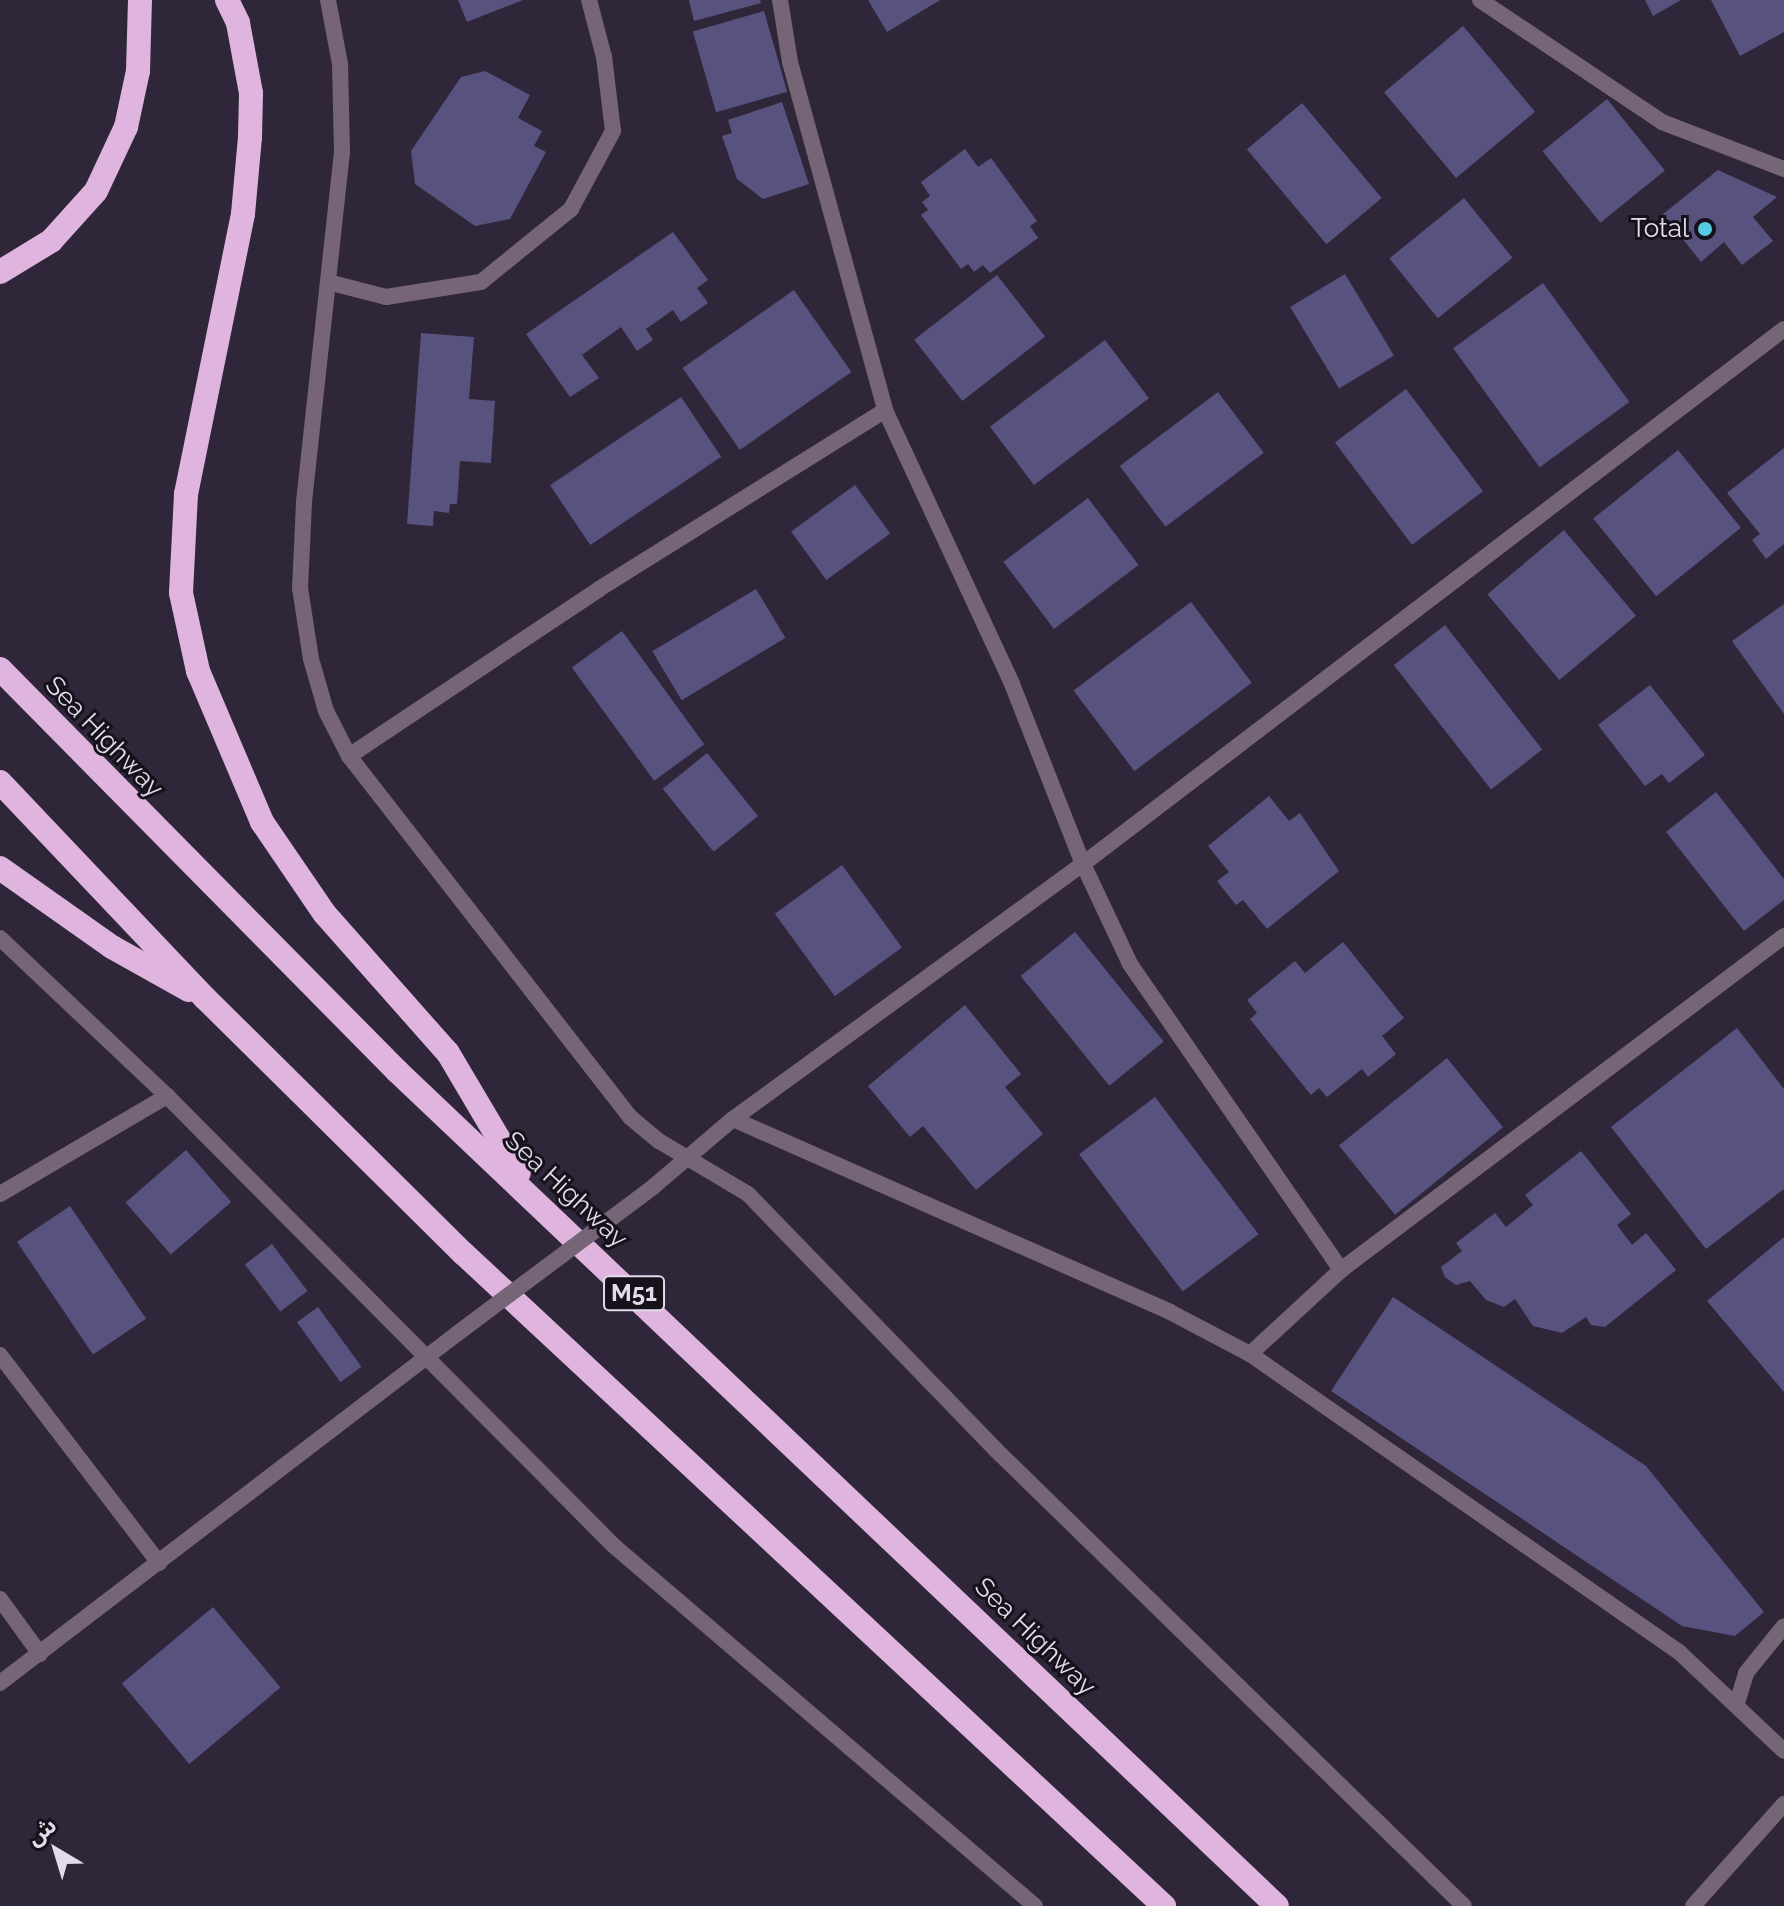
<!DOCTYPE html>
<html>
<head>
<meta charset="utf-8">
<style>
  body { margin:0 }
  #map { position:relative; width:1784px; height:1906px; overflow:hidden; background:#30263a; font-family:Raleway,"Noto Sans Arabic",sans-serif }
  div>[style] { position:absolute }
  .building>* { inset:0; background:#58527f; transform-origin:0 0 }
  .street>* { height:16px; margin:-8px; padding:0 8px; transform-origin:8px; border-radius:8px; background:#766576 }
  .highway>* { height:24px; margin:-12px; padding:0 12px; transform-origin:12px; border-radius:12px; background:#dfb5df }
  .street-bridge>* { height:16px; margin:-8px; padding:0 8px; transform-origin:8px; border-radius:8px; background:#766576 }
  .dots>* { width:22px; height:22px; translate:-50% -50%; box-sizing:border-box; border:4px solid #16111a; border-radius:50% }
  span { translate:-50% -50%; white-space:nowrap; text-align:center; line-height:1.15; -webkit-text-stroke:6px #16111a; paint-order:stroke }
  .shield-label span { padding:2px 6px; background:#16111a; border:2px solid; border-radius:6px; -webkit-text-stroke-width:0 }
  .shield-label { font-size:24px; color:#e2dbe9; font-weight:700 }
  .poi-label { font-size:26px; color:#e2dbe9 }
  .right { translate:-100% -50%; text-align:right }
  .street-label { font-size:26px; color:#e2dbe9 }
  .north { position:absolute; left:16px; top:1810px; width:80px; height:80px; -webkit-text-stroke:6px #16111a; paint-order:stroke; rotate:322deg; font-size:22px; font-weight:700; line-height:32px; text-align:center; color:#e2dbe9 }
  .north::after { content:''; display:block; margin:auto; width:28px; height:36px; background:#e2dbe9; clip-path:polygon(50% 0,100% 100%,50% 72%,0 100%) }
</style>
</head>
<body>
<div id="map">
  <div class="building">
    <div style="clip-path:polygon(458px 0,523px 0,467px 22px)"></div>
    <div style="clip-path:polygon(689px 0,760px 0,761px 3px,694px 21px)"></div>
    <div style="clip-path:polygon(868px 0,940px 0,887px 32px)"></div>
    <div style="clip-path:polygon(1645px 0,1681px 0,1653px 16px)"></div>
    <div style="clip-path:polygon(1711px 0,1784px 0,1784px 32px,1740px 56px)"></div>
    <div style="left:764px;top:11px;width:84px;height:74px;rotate:74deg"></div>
    <div style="left:1463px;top:26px;width:112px;height:103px;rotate:50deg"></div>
    <div style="clip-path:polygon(485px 71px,530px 95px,518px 118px,542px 131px,534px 146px,546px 152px,510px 219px,475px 226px,415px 184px,411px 151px,461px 77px)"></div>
    <div style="left:1607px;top:99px;width:92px;height:83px;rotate:51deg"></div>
    <div style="clip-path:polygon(782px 102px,809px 184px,763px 199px,737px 179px,722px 136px,732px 133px,728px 120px)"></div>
    <div style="left:1302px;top:103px;width:124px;height:72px;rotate:50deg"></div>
    <div style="clip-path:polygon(965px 149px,978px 167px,991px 158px,1037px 221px,1030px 226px,1038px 238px,990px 273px,983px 265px,974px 272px,968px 264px,961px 269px,921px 215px,928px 210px,922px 202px,930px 196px,921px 182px)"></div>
    <div style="clip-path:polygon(1718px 170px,1777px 197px,1753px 217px,1773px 241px,1742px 265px,1724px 242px,1701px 262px,1663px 214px)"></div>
    <div style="left:1464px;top:198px;width:77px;height:96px;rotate:51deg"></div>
    <div style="clip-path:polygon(673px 232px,708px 280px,697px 288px,708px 303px,681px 322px,673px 310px,646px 329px,653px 340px,637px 351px,621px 327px,582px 355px,599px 378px,570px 397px,526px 334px)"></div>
    <div style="left:1345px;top:274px;width:95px;height:64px;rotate:59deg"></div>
    <div style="left:997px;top:275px;width:78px;height:105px;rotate:52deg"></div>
    <div style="left:1543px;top:283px;width:147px;height:111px;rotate:54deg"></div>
    <div style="left:794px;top:290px;width:100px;height:136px;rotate:55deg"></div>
    <div style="clip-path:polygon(421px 333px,474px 337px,469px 399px,495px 401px,491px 463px,460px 461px,457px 504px,450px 504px,449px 513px,434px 511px,433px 526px,407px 524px)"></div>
    <div style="left:1105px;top:340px;width:73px;height:144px;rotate:53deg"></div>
    <div style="left:1406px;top:389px;width:128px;height:89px;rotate:53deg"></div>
    <div style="left:1218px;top:392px;width:76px;height:123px;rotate:53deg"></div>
    <div style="left:681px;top:397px;width:72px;height:158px;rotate:56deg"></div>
    <div style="clip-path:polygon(1784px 448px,1784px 544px,1766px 559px,1752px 540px,1760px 534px,1727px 493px)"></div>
    <div style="left:1678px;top:450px;width:100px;height:109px;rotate:51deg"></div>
    <div style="left:855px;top:485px;width:60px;height:79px;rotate:54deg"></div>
    <div style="left:1088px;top:498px;width:84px;height:106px;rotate:53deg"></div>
    <div style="left:1564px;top:530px;width:112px;height:100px;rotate:50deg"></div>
    <div style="left:756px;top:589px;width:57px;height:121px;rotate:59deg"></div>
    <div style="left:1191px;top:602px;width:101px;height:147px;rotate:53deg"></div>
    <div style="clip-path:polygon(1784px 604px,1784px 714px,1732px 641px)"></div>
    <div style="left:1445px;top:625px;width:158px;height:65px;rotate:52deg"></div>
    <div style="left:622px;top:631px;width:140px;height:62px;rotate:54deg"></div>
    <div style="clip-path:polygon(1650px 685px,1705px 755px,1669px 783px,1662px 774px,1645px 786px,1598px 725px)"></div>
    <div style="left:707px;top:753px;width:81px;height:57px;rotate:51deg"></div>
    <div style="clip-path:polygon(1716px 792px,1784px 879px,1784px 900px,1744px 931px,1666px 832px)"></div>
    <div style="clip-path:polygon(1269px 796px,1289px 821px,1300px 813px,1339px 871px,1267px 929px,1243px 900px,1236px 905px,1217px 881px,1229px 872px,1208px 846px)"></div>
    <div style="left:842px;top:865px;width:102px;height:83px;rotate:54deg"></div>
    <div style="left:1075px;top:932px;width:141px;height:70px;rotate:51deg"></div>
    <div style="clip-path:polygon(1343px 942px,1404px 1018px,1382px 1036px,1396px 1054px,1368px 1077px,1362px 1069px,1327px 1097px,1319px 1088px,1311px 1095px,1250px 1019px,1257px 1013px,1247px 1000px,1295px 961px,1305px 973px)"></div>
    <div style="clip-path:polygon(965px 1005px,1021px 1074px,1005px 1087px,1043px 1134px,976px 1190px,923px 1126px,910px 1137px,868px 1086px)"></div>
    <div style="clip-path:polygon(1737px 1028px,1784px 1089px,1784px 1189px,1706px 1249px,1611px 1127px)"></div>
    <div style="left:1447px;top:1058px;width:89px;height:139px;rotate:51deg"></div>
    <div style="left:1155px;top:1097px;width:172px;height:95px;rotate:53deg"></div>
    <div style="left:186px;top:1150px;width:69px;height:80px;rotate:49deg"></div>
    <div style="clip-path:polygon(1581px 1151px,1631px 1214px,1617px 1225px,1632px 1245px,1646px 1233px,1676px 1270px,1605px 1327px,1591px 1325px,1586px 1317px,1562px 1333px,1533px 1326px,1515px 1299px,1504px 1307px,1486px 1300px,1470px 1281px,1456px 1285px,1445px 1277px,1441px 1267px,1462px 1251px,1456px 1243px,1495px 1213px,1506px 1227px,1533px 1205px,1525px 1195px)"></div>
    <div style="left:70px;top:1206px;width:136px;height:64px;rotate:56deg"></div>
    <div style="clip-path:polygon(1784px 1237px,1784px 1392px,1707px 1301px)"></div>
    <div style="left:272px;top:1244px;width:59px;height:34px;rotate:53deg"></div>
    <div style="clip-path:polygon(1393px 1297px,1646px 1466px,1764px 1612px,1735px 1636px,1682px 1626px,1331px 1391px)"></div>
    <div style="left:318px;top:1307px;width:74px;height:26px;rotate:54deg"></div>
    <div style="left:213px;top:1607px;width:105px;height:119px;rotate:50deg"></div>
  </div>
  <div class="street">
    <div style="left:328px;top:0;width:65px;rotate:79.4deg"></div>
    <div style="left:340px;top:64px;width:88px;rotate:88.7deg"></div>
    <div style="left:342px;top:152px;width:353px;rotate:96.2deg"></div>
    <div style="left:304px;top:503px;width:85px;rotate:92.7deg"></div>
    <div style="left:300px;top:588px;width:72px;rotate:81.2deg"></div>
    <div style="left:311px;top:659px;width:54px;rotate:73.9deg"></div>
    <div style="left:326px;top:711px;width:51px;rotate:62.9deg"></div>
    <div style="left:349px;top:756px;width:457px;rotate:52.1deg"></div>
    <div style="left:630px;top:1117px;width:38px;rotate:40deg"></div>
    <div style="left:659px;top:1141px;width:104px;rotate:30.8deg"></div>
    <div style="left:748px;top:1194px;width:356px;rotate:45.9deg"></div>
    <div style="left:996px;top:1450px;width:653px;rotate:44.26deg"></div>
    <div style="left:780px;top:0;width:63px;rotate:80.8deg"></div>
    <div style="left:790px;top:62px;width:361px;rotate:74.7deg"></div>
    <div style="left:885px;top:410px;width:302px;rotate:65.1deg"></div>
    <div style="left:1012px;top:684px;width:193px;rotate:68.5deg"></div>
    <div style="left:1083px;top:864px;width:110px;rotate:64.8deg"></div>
    <div style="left:1130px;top:964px;width:372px;rotate:55.4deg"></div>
    <div style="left:1341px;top:1270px;width:124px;rotate:137.3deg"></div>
    <div style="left:1480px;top:0;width:219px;rotate:33.8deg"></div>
    <div style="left:1662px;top:122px;width:131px;rotate:21.1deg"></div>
    <div style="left:328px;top:282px;width:60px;rotate:14.5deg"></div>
    <div style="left:386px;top:297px;width:96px;rotate:-9deg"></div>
    <div style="left:481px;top:282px;width:116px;rotate:-39deg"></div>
    <div style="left:571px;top:209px;width:89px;rotate:-61.7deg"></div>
    <div style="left:613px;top:131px;width:75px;rotate:-96.9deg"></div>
    <div style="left:604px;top:57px;width:59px;rotate:-104.7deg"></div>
    <div style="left:349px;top:756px;width:301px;rotate:-33.7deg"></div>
    <div style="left:599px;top:589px;width:337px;rotate:-32deg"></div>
    <div style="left:0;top:938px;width:230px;rotate:43.4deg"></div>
    <div style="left:167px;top:1096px;width:634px;rotate:45.19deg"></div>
    <div style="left:614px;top:1546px;width:554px;rotate:40.53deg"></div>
    <div style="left:733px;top:1119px;width:478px;rotate:23.8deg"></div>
    <div style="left:1170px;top:1312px;width:90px;rotate:27.7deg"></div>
    <div style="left:1250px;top:1354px;width:522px;rotate:34.79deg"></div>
    <div style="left:1679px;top:1652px;width:144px;rotate:43.3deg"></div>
    <div style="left:653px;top:1187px;width:105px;rotate:-40.4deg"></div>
    <div style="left:733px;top:1119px;width:433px;rotate:-36.1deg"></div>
    <div style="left:1083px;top:864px;width:882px;rotate:-37.35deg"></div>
    <div style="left:0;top:1194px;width:194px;rotate:-30.4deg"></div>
    <div style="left:1341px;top:1270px;width:555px;rotate:-37.01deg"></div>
    <div style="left:0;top:1355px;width:262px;rotate:52.6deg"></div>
    <div style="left:0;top:1599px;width:68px;rotate:54deg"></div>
    <div style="left:0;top:1683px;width:576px;rotate:-37.39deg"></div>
    <div style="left:1737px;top:1703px;width:31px;rotate:-73deg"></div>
    <div style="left:1746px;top:1673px;width:60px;rotate:-51deg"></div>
    <div style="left:1693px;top:1906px;width:137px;rotate:-48.3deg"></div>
  </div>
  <div class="highway">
    <div style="left:227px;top:0;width:25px;rotate:64deg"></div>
    <div style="left:238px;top:23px;width:71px;rotate:79.5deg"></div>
    <div style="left:251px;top:93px;width:44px;rotate:91.3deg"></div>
    <div style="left:250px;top:137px;width:77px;rotate:95.2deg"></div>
    <div style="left:243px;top:214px;width:286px;rotate:101.5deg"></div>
    <div style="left:186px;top:494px;width:99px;rotate:92.9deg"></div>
    <div style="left:181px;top:593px;width:80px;rotate:77.7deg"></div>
    <div style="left:198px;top:671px;width:164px;rotate:67deg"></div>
    <div style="left:262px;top:822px;width:110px;rotate:55.7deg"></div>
    <div style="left:324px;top:913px;width:187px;rotate:48.5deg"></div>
    <div style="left:448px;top:1053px;width:139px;rotate:59.4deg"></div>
    <div style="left:0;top:272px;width:60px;rotate:-31.3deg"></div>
    <div style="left:51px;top:241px;width:67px;rotate:-48deg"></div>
    <div style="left:96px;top:191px;width:71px;rotate:-64.9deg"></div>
    <div style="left:126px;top:127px;width:57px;rotate:-77.9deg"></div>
    <div style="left:138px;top:71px;width:71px;rotate:-88.4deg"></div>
    <div style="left:0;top:669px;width:565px;rotate:45.36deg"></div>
    <div style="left:397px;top:1071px;width:1213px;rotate:43.5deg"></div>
    <div style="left:0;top:782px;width:298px;rotate:46.5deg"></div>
    <div style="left:205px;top:998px;width:364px;rotate:44.7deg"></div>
    <div style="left:464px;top:1254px;width:957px;rotate:42.97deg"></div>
    <div style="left:0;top:868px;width:137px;rotate:35.2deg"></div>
    <div style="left:112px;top:947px;width:88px;rotate:29.2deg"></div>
  </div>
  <div class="street-bridge">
    <div style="left:458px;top:1333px;width:244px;rotate:-36.8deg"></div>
  </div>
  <div class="dots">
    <div style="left:1705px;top:229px;background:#58c9e3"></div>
  </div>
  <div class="shield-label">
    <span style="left:634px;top:1293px">M51</span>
  </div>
  <div class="poi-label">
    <span class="right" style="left:1689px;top:229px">Total</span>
  </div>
  <div class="street-label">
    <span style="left:104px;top:737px;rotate:46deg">Sea Highway</span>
    <span style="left:566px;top:1190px;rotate:43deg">Sea Highway</span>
    <span style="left:1035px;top:1637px;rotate:44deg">Sea Highway</span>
  </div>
  <div class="north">ش</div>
</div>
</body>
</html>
